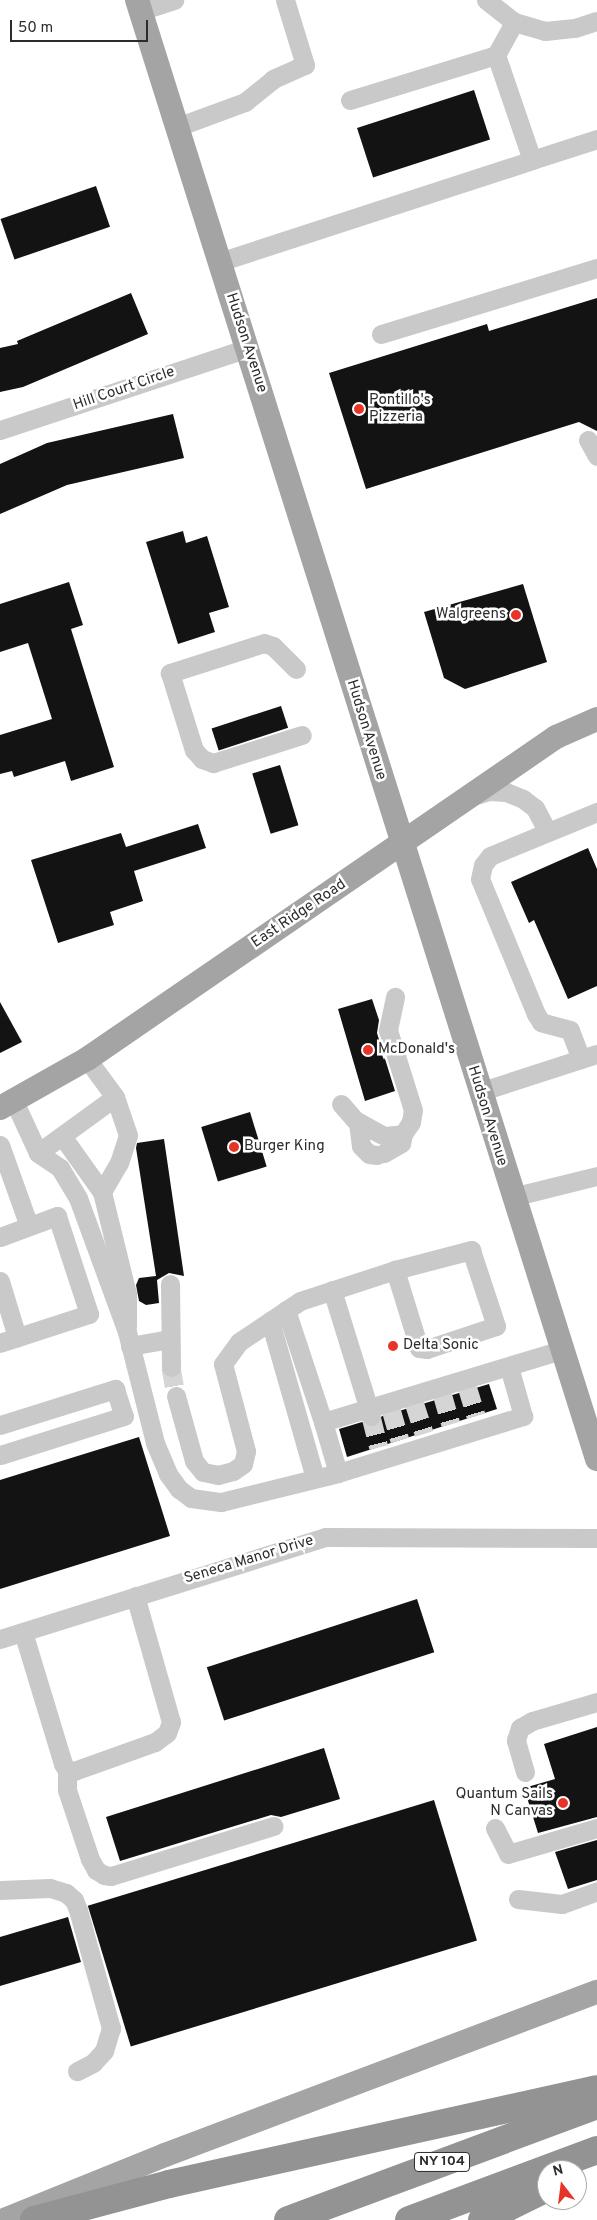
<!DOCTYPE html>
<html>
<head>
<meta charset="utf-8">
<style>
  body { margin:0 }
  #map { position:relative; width:597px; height:2220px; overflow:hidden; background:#fff; font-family:Overpass,sans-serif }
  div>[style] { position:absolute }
  .building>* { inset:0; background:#131313; transform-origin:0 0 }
  .minor-tunnel>* { height:19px; margin-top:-9.5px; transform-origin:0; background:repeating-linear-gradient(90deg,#d5d5d5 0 19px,transparent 0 28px) }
  .minor>* { height:19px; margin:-9.5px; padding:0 9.5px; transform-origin:9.5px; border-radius:9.5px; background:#c9c9c9 }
  .major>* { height:24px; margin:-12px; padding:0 12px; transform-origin:12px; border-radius:12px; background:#a4a4a4 }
  .highway>* { height:28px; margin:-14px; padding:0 14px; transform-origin:14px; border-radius:14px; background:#939393 }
  .dots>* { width:14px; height:14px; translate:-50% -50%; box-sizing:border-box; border:2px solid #fff; border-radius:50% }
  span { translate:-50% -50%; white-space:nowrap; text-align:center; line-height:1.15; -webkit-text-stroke:5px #fff; paint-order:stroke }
  .shield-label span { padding:1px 4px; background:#fff; border:1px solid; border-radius:4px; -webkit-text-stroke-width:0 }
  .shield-label { font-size:14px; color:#2c2c2c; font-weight:700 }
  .street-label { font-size:15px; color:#2c2c2c }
  .poi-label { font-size:15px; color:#2c2c2c }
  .left { translate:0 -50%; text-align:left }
  .right { translate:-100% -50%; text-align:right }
  .north { position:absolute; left:537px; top:2160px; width:50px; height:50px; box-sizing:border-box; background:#fff; border:1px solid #ababab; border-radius:50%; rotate:345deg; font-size:14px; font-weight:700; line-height:20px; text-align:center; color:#2c2c2c }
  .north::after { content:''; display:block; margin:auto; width:18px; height:22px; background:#e73429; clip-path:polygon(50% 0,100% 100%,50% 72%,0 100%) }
  .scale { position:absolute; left:10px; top:20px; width:138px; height:22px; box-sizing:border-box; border:2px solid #2c2c2c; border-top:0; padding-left:6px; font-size:15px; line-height:18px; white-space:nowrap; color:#2c2c2c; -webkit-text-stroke:4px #fff; paint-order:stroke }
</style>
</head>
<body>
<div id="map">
  <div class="building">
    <div style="left:474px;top:90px;width:52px;height:123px;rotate:72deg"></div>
    <div style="left:96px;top:186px;width:43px;height:101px;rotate:71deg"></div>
    <div style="clip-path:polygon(131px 293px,148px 334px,23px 387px,0 392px,0 348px,18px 344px,17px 341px)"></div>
    <div style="clip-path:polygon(597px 298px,597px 431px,579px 422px,366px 489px,329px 373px,487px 324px,489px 331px)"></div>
    <div style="clip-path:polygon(173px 414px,184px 458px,67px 485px,0 514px,0 464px,47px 443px)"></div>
    <div style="clip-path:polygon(183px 531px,186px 543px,207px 536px,229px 607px,209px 613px,215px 632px,178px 644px,146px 542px)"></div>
    <div style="clip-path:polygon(69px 582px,83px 625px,71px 629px,114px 767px,71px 781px,65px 761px,14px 777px,12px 771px,0 774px,0 735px,52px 719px,28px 643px,0 652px,0 604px)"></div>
    <div style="clip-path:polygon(523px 584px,547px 662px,465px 689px,444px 678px,424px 612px)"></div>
    <div style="left:281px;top:706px;width:23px;height:73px;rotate:72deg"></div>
    <div style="left:280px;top:765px;width:63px;height:29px;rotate:73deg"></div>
    <div style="clip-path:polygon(198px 824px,206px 848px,134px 871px,143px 901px,110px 912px,114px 925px,58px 943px,31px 860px,121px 833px,126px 847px)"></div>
    <div style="clip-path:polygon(588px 848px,597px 869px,597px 986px,568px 999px,534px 920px,529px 923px,511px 882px)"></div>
    <div style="clip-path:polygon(372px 999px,379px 1020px,377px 1033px,395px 1091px,365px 1101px,338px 1009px)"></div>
    <div style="clip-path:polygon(0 1002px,22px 1042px,0 1053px)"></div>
    <div style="left:250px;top:1112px;width:57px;height:51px;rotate:73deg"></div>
    <div style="clip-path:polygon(164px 1139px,184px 1276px,169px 1273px,157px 1280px,159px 1303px,146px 1305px,139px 1301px,136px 1285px,139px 1278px,156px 1276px,136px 1148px,137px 1143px)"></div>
    <div style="clip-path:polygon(489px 1384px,497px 1409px,347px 1457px,339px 1429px,362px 1422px,374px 1427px,382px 1416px)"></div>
    <div style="clip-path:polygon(139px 1437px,170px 1536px,0 1589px,0 1480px)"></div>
    <div style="left:417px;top:1599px;width:56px;height:221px;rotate:72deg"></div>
    <div style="clip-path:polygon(597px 1727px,597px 1817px,538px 1833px,524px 1788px,555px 1779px,544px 1744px)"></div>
    <div style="clip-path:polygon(324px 1748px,340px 1799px,281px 1817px,271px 1815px,120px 1861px,106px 1817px)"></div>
    <div style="left:434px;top:1800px;width:147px;height:362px;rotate:73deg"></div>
    <div style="clip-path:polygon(597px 1840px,597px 1880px,568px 1889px,555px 1852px)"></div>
    <div style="clip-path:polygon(68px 1917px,81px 1962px,0 1986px,0 1937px)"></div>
  </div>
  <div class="minor-tunnel">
    <div style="left:171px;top:1367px;width:29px;rotate:80deg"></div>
    <div style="left:467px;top:1386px;width:31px;rotate:73deg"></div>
    <div style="left:442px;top:1393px;width:32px;rotate:74deg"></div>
    <div style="left:414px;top:1402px;width:33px;rotate:72deg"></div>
    <div style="left:391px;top:1409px;width:32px;rotate:74deg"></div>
    <div style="left:371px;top:1416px;width:32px;rotate:76deg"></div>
  </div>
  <div class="minor">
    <div style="left:486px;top:0;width:36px;rotate:38deg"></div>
    <div style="left:514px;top:22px;width:32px;rotate:16deg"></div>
    <div style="left:545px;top:31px;width:30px;rotate:-6deg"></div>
    <div style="left:575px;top:28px;width:23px;rotate:-18deg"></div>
    <div style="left:140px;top:11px;width:36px;rotate:-18deg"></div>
    <div style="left:350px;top:100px;width:153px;rotate:-17.1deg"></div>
    <div style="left:496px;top:55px;width:38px;rotate:-61deg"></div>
    <div style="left:177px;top:127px;width:72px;rotate:-20.2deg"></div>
    <div style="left:245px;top:102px;width:36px;rotate:-39deg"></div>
    <div style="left:273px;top:79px;width:35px;rotate:-24deg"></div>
    <div style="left:305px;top:65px;width:68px;rotate:-107.1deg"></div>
    <div style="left:532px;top:160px;width:68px;rotate:-17.9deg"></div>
    <div style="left:219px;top:262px;width:329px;rotate:-18deg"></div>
    <div style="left:532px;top:160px;width:111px;rotate:-108.9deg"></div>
    <div style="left:381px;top:334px;width:226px;rotate:-17deg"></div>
    <div style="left:0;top:430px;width:261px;rotate:-18.3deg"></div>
    <div style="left:588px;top:440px;width:18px;rotate:61deg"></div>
    <div style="left:296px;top:669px;width:33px;rotate:-135deg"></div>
    <div style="left:273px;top:646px;width:9px;rotate:-162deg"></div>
    <div style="left:264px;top:643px;width:99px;rotate:162.3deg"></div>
    <div style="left:170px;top:673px;width:81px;rotate:72.7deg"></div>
    <div style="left:194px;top:750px;width:12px;rotate:48deg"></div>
    <div style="left:202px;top:759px;width:12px;rotate:20deg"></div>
    <div style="left:213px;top:763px;width:93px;rotate:-17.5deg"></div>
    <div style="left:473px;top:796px;width:17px;rotate:-17deg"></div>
    <div style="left:489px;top:791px;width:17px;rotate:3deg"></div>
    <div style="left:506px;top:792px;width:18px;rotate:22deg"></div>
    <div style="left:523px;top:799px;width:15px;rotate:37deg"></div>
    <div style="left:535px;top:808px;width:27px;rotate:62deg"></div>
    <div style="left:581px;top:1059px;width:31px;rotate:-111deg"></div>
    <div style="left:570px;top:1030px;width:30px;rotate:-165deg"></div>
    <div style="left:541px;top:1022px;width:9px;rotate:-122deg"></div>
    <div style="left:536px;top:1014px;width:146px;rotate:-112.5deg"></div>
    <div style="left:480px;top:879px;width:14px;rotate:-78deg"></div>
    <div style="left:483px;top:865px;width:11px;rotate:-52deg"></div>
    <div style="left:490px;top:856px;width:116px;rotate:-22.4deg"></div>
    <div style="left:479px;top:1092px;width:124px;rotate:-17.9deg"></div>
    <div style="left:14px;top:1101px;width:57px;rotate:65.2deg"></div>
    <div style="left:38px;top:1153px;width:27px;rotate:34deg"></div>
    <div style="left:60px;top:1168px;width:35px;rotate:59deg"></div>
    <div style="left:78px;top:1198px;width:143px;rotate:69.9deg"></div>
    <div style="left:127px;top:1332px;width:114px;rotate:75.8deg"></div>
    <div style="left:155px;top:1443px;width:34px;rotate:67deg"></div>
    <div style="left:168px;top:1474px;width:19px;rotate:54deg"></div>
    <div style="left:179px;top:1489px;width:15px;rotate:37deg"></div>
    <div style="left:191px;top:1498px;width:30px;rotate:8deg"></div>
    <div style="left:221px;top:1502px;width:121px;rotate:-13.9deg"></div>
    <div style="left:338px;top:1473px;width:194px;rotate:-17.1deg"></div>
    <div style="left:523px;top:1416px;width:51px;rotate:-105.9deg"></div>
    <div style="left:341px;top:1104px;width:21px;rotate:49deg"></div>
    <div style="left:355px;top:1120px;width:29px;rotate:29deg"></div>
    <div style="left:358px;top:1122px;width:24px;rotate:83deg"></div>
    <div style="left:361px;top:1146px;width:11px;rotate:45deg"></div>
    <div style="left:369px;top:1154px;width:8px;rotate:7deg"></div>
    <div style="left:62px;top:1136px;width:69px;rotate:54.5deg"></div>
    <div style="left:102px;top:1192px;width:105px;rotate:76.2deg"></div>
    <div style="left:127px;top:1294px;width:32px;rotate:90deg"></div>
    <div style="left:385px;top:1136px;width:18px;rotate:-6deg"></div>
    <div style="left:403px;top:1134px;width:14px;rotate:-56deg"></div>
    <div style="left:411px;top:1122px;width:12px;rotate:-81deg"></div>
    <div style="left:413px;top:1110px;width:84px;rotate:-107.4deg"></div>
    <div style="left:388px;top:1030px;width:34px;rotate:-78deg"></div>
    <div style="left:0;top:1145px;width:86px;rotate:70.3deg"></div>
    <div style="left:38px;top:1153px;width:95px;rotate:-36deg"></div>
    <div style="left:115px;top:1097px;width:47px;rotate:-126.4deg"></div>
    <div style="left:384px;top:1153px;width:20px;rotate:-30deg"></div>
    <div style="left:401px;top:1143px;width:9px;rotate:-77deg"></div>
    <div style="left:102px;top:1192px;width:34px;rotate:-60deg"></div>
    <div style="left:119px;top:1163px;width:29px;rotate:-72deg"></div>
    <div style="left:128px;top:1135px;width:40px;rotate:-108.9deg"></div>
    <div style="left:512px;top:1197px;width:88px;rotate:-13.9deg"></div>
    <div style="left:0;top:1237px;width:61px;rotate:-20.2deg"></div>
    <div style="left:57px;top:1216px;width:103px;rotate:71.9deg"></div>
    <div style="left:89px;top:1314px;width:94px;rotate:162deg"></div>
    <div style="left:0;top:1281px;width:59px;rotate:73.1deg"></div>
    <div style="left:170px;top:1284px;width:83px;rotate:89.3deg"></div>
    <div style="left:332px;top:1290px;width:132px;rotate:72.8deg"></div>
    <div style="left:286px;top:1310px;width:118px;rotate:71.7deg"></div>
    <div style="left:270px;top:1321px;width:163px;rotate:74deg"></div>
    <div style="left:130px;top:1346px;width:41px;rotate:-9.9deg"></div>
    <div style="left:176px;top:1396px;width:67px;rotate:74.5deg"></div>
    <div style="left:194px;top:1461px;width:14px;rotate:51deg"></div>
    <div style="left:203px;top:1472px;width:15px;rotate:11deg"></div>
    <div style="left:218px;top:1475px;width:16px;rotate:-15deg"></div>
    <div style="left:233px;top:1471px;width:12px;rotate:-35deg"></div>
    <div style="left:243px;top:1464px;width:13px;rotate:-77deg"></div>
    <div style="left:246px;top:1451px;width:90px;rotate:-104.8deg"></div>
    <div style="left:223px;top:1364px;width:27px;rotate:-54deg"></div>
    <div style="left:239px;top:1342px;width:73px;rotate:-33.9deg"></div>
    <div style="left:300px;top:1301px;width:100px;rotate:-18.1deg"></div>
    <div style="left:395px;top:1270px;width:79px;rotate:-14.7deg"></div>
    <div style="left:471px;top:1250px;width:80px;rotate:71.8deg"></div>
    <div style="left:496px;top:1326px;width:73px;rotate:161.6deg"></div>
    <div style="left:427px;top:1349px;width:8px;rotate:-173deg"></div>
    <div style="left:419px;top:1348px;width:82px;rotate:-107.1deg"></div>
    <div style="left:0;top:1425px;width:121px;rotate:-17.4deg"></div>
    <div style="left:115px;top:1389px;width:28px;rotate:72deg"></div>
    <div style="left:124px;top:1416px;width:130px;rotate:162.5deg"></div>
    <div style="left:338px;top:1473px;width:53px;rotate:-106.4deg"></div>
    <div style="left:323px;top:1422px;width:250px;rotate:-16.8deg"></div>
    <div style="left:23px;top:1632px;width:138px;rotate:73.1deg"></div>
    <div style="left:63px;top:1764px;width:7px;rotate:56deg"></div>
    <div style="left:67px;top:1770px;width:7px;rotate:8deg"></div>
    <div style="left:74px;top:1771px;width:86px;rotate:-19.7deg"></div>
    <div style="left:155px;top:1742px;width:15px;rotate:-37deg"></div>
    <div style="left:167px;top:1733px;width:12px;rotate:-70deg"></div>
    <div style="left:171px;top:1722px;width:131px;rotate:-105.9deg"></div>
    <div style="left:0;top:1639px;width:341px;rotate:-17.4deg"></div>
    <div style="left:325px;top:1537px;width:272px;rotate:0.2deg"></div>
    <div style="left:67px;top:1770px;width:20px;rotate:90deg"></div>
    <div style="left:67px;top:1790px;width:73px;rotate:71.6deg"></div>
    <div style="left:90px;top:1859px;width:13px;rotate:61deg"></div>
    <div style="left:96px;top:1870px;width:9px;rotate:32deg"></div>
    <div style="left:104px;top:1875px;width:7px;rotate:8deg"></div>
    <div style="left:111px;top:1876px;width:170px;rotate:-17.1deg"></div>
    <div style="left:525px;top:1772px;width:33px;rotate:-106deg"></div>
    <div style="left:516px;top:1740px;width:13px;rotate:-72deg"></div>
    <div style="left:520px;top:1728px;width:14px;rotate:-30deg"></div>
    <div style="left:532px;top:1721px;width:68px;rotate:-16.3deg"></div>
    <div style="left:495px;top:1828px;width:29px;rotate:63deg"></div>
    <div style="left:508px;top:1854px;width:93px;rotate:-16.3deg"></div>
    <div style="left:0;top:1890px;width:50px;rotate:-2.3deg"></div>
    <div style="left:50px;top:1888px;width:17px;rotate:17deg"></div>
    <div style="left:66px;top:1893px;width:11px;rotate:41deg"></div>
    <div style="left:74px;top:1900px;width:11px;rotate:68deg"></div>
    <div style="left:78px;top:1910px;width:123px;rotate:74.4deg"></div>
    <div style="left:111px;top:2028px;width:24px;rotate:107deg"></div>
    <div style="left:104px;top:2051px;width:16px;rotate:133deg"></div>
    <div style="left:93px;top:2063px;width:18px;rotate:153deg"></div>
    <div style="left:518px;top:1899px;width:44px;rotate:6.5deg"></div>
    <div style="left:562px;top:1904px;width:37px;rotate:-20deg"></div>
  </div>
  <div class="major">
    <div style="left:137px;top:0;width:1530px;rotate:72.5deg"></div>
    <div style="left:0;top:1108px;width:100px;rotate:-29.4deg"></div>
    <div style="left:87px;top:1059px;width:569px;rotate:-34.47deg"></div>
    <div style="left:556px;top:737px;width:45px;rotate:-23.7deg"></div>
    <div style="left:4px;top:2220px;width:174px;rotate:-22deg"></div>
    <div style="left:165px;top:2155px;width:462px;rotate:-20.7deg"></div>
  </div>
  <div class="highway">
    <div style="left:34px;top:2220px;width:140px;rotate:-14.9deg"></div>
    <div style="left:169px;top:2184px;width:438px;rotate:-12.5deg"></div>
    <div style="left:288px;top:2220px;width:330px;rotate:-20.4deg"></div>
    <div style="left:409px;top:2220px;width:201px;rotate:-20.4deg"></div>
    <div style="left:482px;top:2220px;width:72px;rotate:-26.2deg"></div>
  </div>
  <div class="dots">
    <div style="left:359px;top:409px;background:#e73429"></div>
    <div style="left:516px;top:615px;background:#e73429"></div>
    <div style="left:368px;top:1050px;background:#e73429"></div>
    <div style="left:234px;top:1147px;background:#e73429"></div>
    <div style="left:393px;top:1346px;background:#e73429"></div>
    <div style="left:563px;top:1803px;background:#e73429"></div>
  </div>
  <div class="shield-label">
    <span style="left:442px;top:2162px">NY 104</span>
  </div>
  <div class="street-label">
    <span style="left:246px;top:343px;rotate:72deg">Hudson Avenue</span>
    <span style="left:124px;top:389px;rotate:-19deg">Hill Court Circle</span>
    <span style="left:366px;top:730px;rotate:73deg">Hudson Avenue</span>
    <span style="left:299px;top:914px;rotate:-34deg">East Ridge Road</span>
    <span style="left:487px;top:1116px;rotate:73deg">Hudson Avenue</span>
    <span style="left:249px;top:1560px;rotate:-17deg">Seneca Manor Drive</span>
  </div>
  <div class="poi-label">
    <span class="left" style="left:369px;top:409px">Pontillo's<br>Pizzeria</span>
    <span class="right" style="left:506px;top:615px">Walgreens</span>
    <span class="left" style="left:378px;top:1050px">McDonald's</span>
    <span class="left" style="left:244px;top:1147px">Burger King</span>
    <span class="left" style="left:403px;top:1346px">Delta Sonic</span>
    <span class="right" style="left:553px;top:1803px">Quantum Sails<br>N Canvas</span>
  </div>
  <div class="north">N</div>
  <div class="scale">50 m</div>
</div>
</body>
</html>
